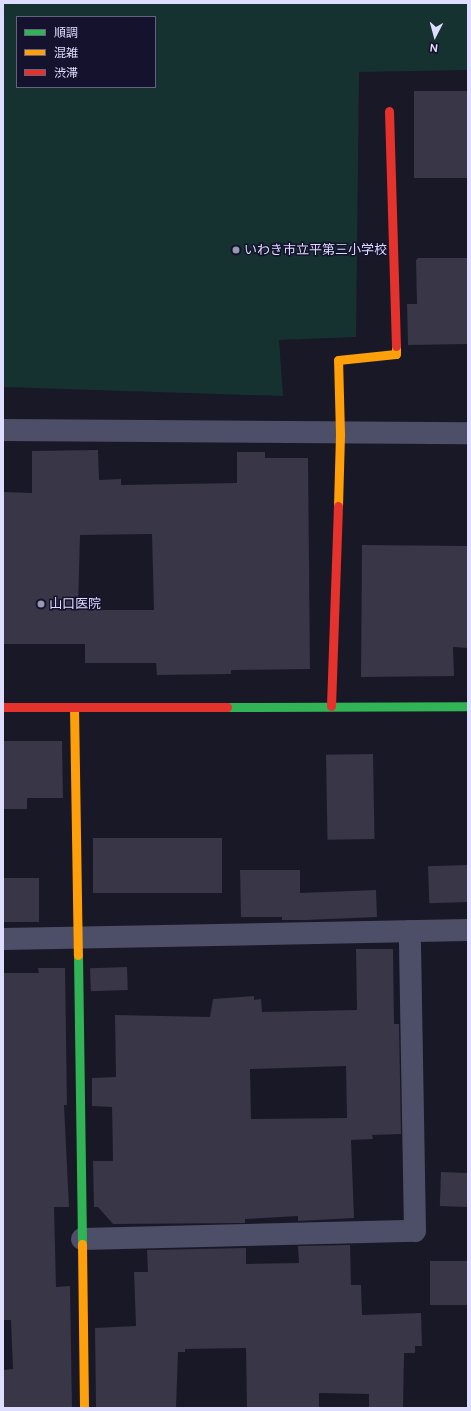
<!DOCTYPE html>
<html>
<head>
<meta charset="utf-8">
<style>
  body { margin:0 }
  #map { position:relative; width:471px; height:1411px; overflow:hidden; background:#191826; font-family:"DM Sans","Noto Sans JP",sans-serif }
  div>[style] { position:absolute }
  .green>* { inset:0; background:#153230 }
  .building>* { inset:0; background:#383647; transform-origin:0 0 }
  .street>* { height:22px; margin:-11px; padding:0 11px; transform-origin:11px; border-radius:11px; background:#4d4e67 }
  .fast>* { height:9px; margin:-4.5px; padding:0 4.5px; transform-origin:4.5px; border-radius:4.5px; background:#30b455 }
  .slow>* { height:9px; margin:-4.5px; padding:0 4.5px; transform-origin:4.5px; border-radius:4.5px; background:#ff9f0a }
  .jam>* { height:9px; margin:-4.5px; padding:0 4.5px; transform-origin:4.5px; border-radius:4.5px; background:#e5322d }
  .dots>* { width:11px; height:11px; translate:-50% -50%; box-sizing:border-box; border:2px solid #14122c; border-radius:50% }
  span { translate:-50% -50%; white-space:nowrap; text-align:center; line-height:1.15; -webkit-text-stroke:3px #14122c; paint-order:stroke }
  .poi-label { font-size:13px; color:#deddff }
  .left { translate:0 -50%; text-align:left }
  .frame { position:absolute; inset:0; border:4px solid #deddff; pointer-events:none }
  .legend { position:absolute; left:16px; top:16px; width:140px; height:72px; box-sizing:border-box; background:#14122c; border:1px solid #656380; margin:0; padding:5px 7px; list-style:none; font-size:12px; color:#deddff }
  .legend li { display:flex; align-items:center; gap:8px; height:20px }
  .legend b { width:20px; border:1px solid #656380 }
  .north { position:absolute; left:415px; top:16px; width:40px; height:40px; -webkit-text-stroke:3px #14122c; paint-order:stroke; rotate:186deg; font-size:11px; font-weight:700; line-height:16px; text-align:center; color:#deddff }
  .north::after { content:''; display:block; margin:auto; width:14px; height:18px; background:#deddff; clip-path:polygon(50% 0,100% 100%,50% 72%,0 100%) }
</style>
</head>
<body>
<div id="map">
  <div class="green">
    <div style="clip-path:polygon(evenodd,3px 3px,468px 3px,468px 70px,359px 72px,356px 337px,279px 340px,283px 396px,3px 387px,3px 3px,17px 17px,155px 17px,155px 87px,17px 87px,17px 17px)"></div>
  </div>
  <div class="building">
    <div style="left:468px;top:91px;width:87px;height:54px;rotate:90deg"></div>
    <div style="clip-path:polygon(418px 258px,468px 258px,468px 344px,408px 345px,407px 304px,417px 304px,416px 260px)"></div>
    <div style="clip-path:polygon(evenodd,98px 450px,99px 480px,121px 479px,121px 485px,237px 483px,237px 452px,265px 452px,265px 458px,308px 458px,310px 669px,231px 670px,231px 674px,157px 675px,156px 663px,85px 663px,85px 644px,3px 644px,3px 492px,32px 493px,32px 451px,98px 450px,152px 534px,154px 610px,78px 610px,80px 535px,152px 534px)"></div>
    <div style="clip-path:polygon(362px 545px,468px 546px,468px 648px,453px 647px,454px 676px,361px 677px)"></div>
    <div style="clip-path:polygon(3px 741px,62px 741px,63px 798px,27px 798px,27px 809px,3px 809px)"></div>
    <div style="left:373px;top:754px;width:85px;height:47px;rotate:89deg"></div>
    <div style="left:93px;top:838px;width:129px;height:55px"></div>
    <div style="left:467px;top:865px;width:37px;height:39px;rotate:88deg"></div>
    <div style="clip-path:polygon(240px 870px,300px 870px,300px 893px,376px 890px,377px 917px,306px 920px,282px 920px,282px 917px,241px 917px)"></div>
    <div style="left:3px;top:878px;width:36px;height:44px"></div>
    <div style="clip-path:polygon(evenodd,356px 949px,393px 949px,394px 1024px,399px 1024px,401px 1134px,372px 1135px,373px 1139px,351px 1140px,354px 1218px,298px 1221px,298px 1216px,245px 1219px,245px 1223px,113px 1224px,98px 1207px,94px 1207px,93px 1161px,113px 1161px,112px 1107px,92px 1106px,92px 1078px,116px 1077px,115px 1015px,210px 1017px,213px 999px,254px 996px,254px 1000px,261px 999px,262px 1012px,357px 1010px,356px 949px,346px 1066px,347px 1118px,251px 1119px,250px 1069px,346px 1066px)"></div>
    <div style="left:127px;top:967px;width:23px;height:37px;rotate:88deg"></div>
    <div style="clip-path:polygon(38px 968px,65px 968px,67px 1105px,64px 1105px,69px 1207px,54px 1207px,56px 1287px,70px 1286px,72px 1408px,3px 1408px,3px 1370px,13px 1369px,11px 1320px,3px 1320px,3px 973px,39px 973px)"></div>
    <div style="left:441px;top:1172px;width:27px;height:34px;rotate:2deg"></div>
    <div style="clip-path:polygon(350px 1245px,351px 1285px,361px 1285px,362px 1315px,421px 1313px,422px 1346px,415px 1346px,415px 1353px,404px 1353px,404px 1357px,403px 1407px,369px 1408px,369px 1394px,319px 1393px,319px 1408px,247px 1408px,246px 1348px,185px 1349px,185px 1352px,178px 1352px,176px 1408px,96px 1408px,95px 1328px,136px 1326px,134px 1272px,148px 1272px,147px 1250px,246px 1248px,246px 1264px,299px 1263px,298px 1246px)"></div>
    <div style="left:430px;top:1261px;width:38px;height:44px"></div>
  </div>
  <div class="street">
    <div style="left:3px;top:430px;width:465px;rotate:0.4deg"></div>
    <div style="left:3px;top:939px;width:465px;rotate:-1.1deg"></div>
    <div style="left:82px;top:1239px;width:333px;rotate:-1.4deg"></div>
    <div style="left:415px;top:1231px;width:300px;rotate:-91deg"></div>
  </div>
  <div class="fast">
    <div style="left:227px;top:707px;width:241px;rotate:-0.2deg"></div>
    <div style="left:78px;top:955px;width:289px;rotate:89.2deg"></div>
  </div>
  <div class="slow">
    <div style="left:338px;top:506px;width:72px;rotate:-88.4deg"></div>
    <div style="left:340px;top:434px;width:74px;rotate:-91.5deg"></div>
    <div style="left:338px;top:360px;width:58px;rotate:-5.9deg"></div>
    <div style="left:396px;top:354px;width:8px;rotate:-90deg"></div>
    <div style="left:74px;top:707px;width:248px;rotate:89.1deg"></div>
    <div style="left:82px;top:1244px;width:164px;rotate:89.3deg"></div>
  </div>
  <div class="jam">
    <div style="left:389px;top:111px;width:235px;rotate:88.3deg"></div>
    <div style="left:331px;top:706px;width:200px;rotate:-88deg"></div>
    <div style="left:3px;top:707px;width:224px"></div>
  </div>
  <div class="dots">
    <div style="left:236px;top:250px;background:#9998b3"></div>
    <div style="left:41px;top:604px;background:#9998b3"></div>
  </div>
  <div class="poi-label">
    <span class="left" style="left:244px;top:250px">いわき市立平第三小学校</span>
    <span class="left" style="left:49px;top:604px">山口医院</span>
  </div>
  <div class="frame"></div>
  <ul class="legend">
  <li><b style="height:5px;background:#30b455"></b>順調</li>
  <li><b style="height:5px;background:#ff9f0a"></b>混雑</li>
  <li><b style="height:5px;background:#e5322d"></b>渋滞</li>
  </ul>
  <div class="north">N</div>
</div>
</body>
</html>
